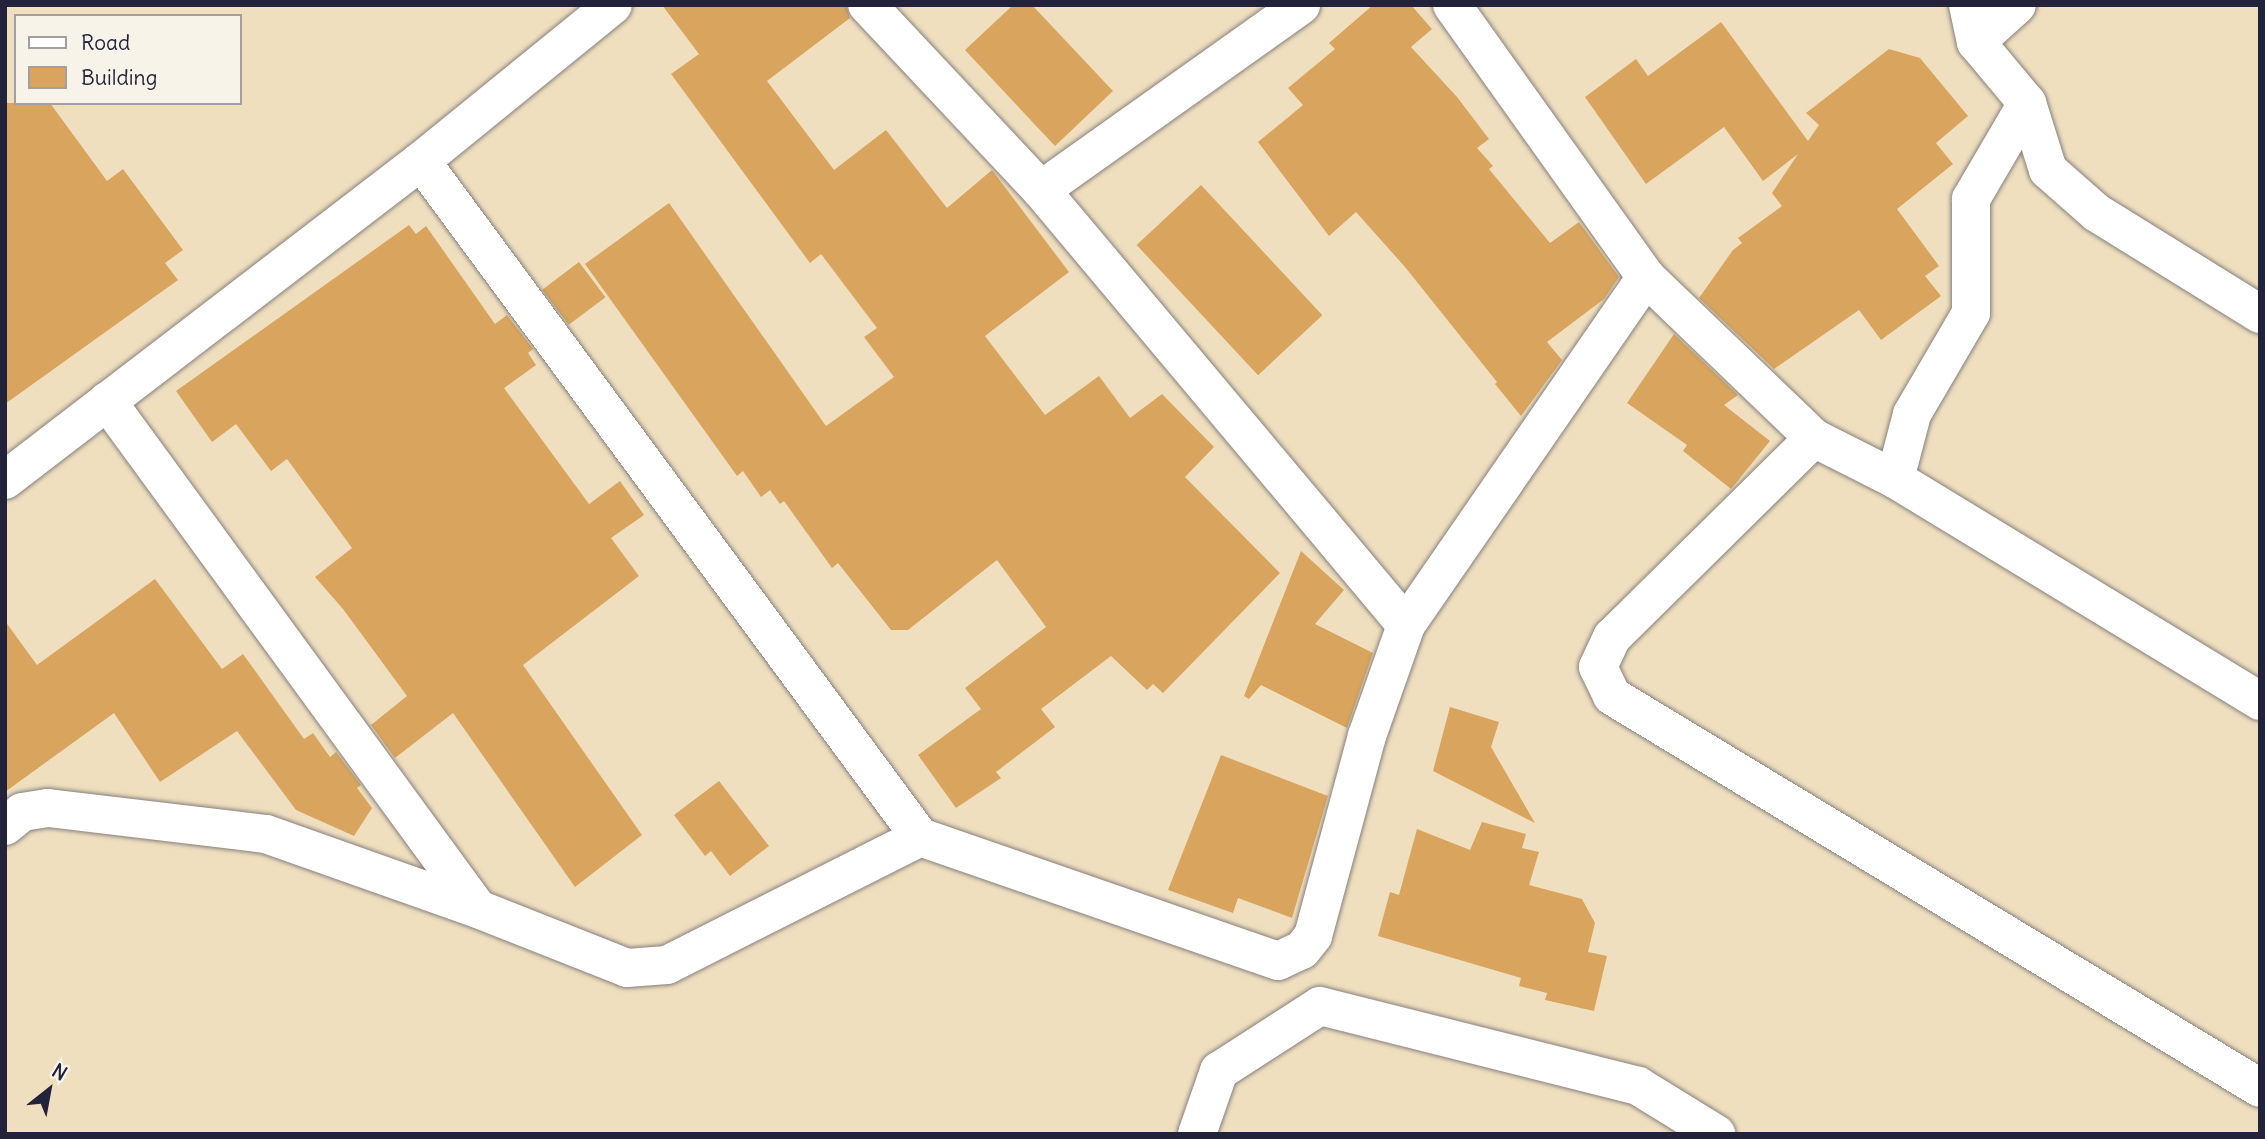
<!DOCTYPE html>
<html>
<head>
<meta charset="utf-8">
<style>
  body { margin:0 }
  #map { position:relative; width:2265px; height:1139px; overflow:hidden; background:#efdfbf; font-family:Delius,sans-serif }
  div>[style] { position:absolute }
  .building>* { inset:0; background:#d9a55e; transform-origin:0 0 }
  .roads { filter:drop-shadow(0 0 2px #88807d) drop-shadow(0 0 2px #88807d) }
  .minor>* { height:38px; margin:-19px; padding:0 19px; transform-origin:19px; border-radius:19px; background:#fff }
  span { translate:-50% -50%; white-space:nowrap; text-align:center; line-height:1.15; -webkit-text-stroke:7px #f7f3e8; paint-order:stroke }
  .frame { position:absolute; inset:0; border:7px solid #22223b; pointer-events:none }
  .legend { position:absolute; left:14px; top:14px; width:228px; height:91px; box-sizing:border-box; background:#f7f3e8; border:2px solid #a29fa3; margin:0; padding:9px 12px; list-style:none; font-size:21px; color:#22223b }
  .legend li { display:flex; align-items:center; gap:14px; height:35px }
  .legend b { width:35px; border:2px solid #a29fa3 }
  .north { position:absolute; left:14px; top:1055px; width:70px; height:70px; -webkit-text-stroke:5px #f7f3e8; paint-order:stroke; rotate:31deg; font-size:19px; font-weight:700; line-height:28px; text-align:center; color:#22223b }
  .north::after { content:''; display:block; margin:auto; width:24px; height:32px; background:#22223b; clip-path:polygon(50% 0,100% 100%,50% 72%,0 100%) }
</style>
</head>
<body>
<div id="map">
  <div class="building">
    <div style="clip-path:polygon(662px 5px,846px 5px,850px 18px,767px 81px,834px 170px,886px 130px,947px 208px,992px 170px,1069px 272px,985px 336px,1045px 415px,1099px 376px,1130px 418px,1162px 394px,1214px 447px,1185px 477px,1280px 573px,1163px 693px,1153px 684px,1147px 690px,1111px 656px,1041px 709px,1055px 727px,996px 772px,1001px 778px,956px 808px,918px 755px,981px 709px,965px 688px,1046px 627px,997px 560px,908px 630px,891px 630px,838px 563px,832px 568px,784px 501px,780px 504px,770px 490px,761px 497px,743px 471px,737px 476px,585px 264px,669px 203px,826px 426px,894px 377px,864px 337px,877px 328px,821px 254px,810px 263px,671px 74px,699px 54px)"></div>
    <div style="clip-path:polygon(1013px 5px,1032px 5px,1113px 91px,1055px 146px,965px 50px)"></div>
    <div style="clip-path:polygon(1373px 5px,1411px 5px,1432px 29px,1411px 47px,1457px 97px,1489px 139px,1477px 148px,1493px 166px,1489px 169px,1550px 243px,1579px 222px,1619px 277px,1604px 299px,1547px 342px,1562px 360px,1521px 416px,1495px 384px,1497px 382px,1405px 267px,1356px 212px,1329px 236px,1258px 142px,1303px 105px,1288px 88px,1335px 49px,1329px 43px)"></div>
    <div style="clip-path:polygon(1721px 22px,1808px 141px,1819px 125px,1806px 113px,1889px 49px,1920px 58px,1968px 116px,1936px 143px,1953px 164px,1897px 209px,1939px 266px,1925px 276px,1941px 296px,1881px 340px,1859px 310px,1774px 369px,1699px 298px,1733px 250px,1742px 243px,1738px 238px,1782px 206px,1772px 193px,1798px 154px,1763px 181px,1724px 127px,1646px 184px,1585px 97px,1636px 59px,1648px 76px)"></div>
    <div style="clip-path:polygon(5px 103px,50px 103px,107px 181px,123px 169px,183px 250px,165px 263px,178px 280px,5px 404px)"></div>
    <div style="left:1201px;top:185px;width:178px;height:88px;rotate:47deg"></div>
    <div style="clip-path:polygon(409px 225px,416px 234px,426px 226px,495px 324px,507px 315px,533px 349px,528px 353px,536px 365px,504px 388px,589px 504px,620px 481px,644px 515px,611px 538px,639px 576px,523px 665px,642px 835px,575px 887px,453px 713px,395px 758px,371px 725px,407px 696px,343px 609px,315px 577px,352px 548px,287px 459px,271px 471px,236px 424px,212px 442px,176px 391px)"></div>
    <div style="left:579px;top:262px;width:44px;height:46px;rotate:53deg"></div>
    <div style="clip-path:polygon(1674px 334px,1738px 395px,1724px 405px,1770px 441px,1731px 489px,1683px 451px,1687px 445px,1627px 403px)"></div>
    <div style="clip-path:polygon(1301px 551px,1344px 590px,1315px 624px,1373px 653px,1347px 728px,1261px 685px,1249px 699px,1244px 696px)"></div>
    <div style="clip-path:polygon(155px 579px,222px 669px,243px 654px,304px 739px,313px 733px,330px 757px,336px 752px,361px 785px,357px 788px,372px 808px,354px 836px,296px 810px,237px 731px,160px 782px,114px 713px,5px 792px,5px 621px,37px 665px)"></div>
    <div style="clip-path:polygon(1450px 707px,1499px 722px,1491px 747px,1535px 823px,1433px 771px)"></div>
    <div style="clip-path:polygon(1221px 755px,1328px 796px,1292px 918px,1238px 898px,1233px 913px,1168px 890px)"></div>
    <div style="clip-path:polygon(719px 781px,769px 846px,730px 876px,711px 851px,705px 856px,674px 815px)"></div>
    <div style="clip-path:polygon(1482px 822px,1526px 834px,1522px 848px,1539px 852px,1529px 885px,1582px 899px,1595px 923px,1588px 952px,1607px 956px,1594px 1011px,1545px 1000px,1547px 993px,1519px 986px,1521px 978px,1378px 936px,1390px 892px,1399px 895px,1417px 829px,1470px 850px)"></div>
  </div>
  <div class="roads">
    <div class="minor">
      <div style="left:1452px;top:5px;width:334px;rotate:54.5deg"></div>
      <div style="left:1646px;top:277px;width:233px;rotate:43.8deg"></div>
      <div style="left:1968px;top:5px;width:38px;rotate:78deg"></div>
      <div style="left:1976px;top:42px;width:80px;rotate:50.1deg"></div>
      <div style="left:2027px;top:103px;width:70px;rotate:72.6deg"></div>
      <div style="left:2048px;top:170px;width:65px;rotate:41.3deg"></div>
      <div style="left:2097px;top:213px;width:192px;rotate:31.8deg"></div>
      <div style="left:1976px;top:42px;width:55px;rotate:-42.1deg"></div>
      <div style="left:421px;top:161px;width:840px;rotate:53.57deg"></div>
      <div style="left:920px;top:837px;width:379px;rotate:19.1deg"></div>
      <div style="left:1278px;top:961px;width:26px;rotate:-25deg"></div>
      <div style="left:1302px;top:950px;width:18px;rotate:-52deg"></div>
      <div style="left:1313px;top:936px;width:207px;rotate:-74.9deg"></div>
      <div style="left:1367px;top:736px;width:118px;rotate:-70.6deg"></div>
      <div style="left:1406px;top:625px;width:568px;rotate:-130deg"></div>
      <div style="left:1041px;top:190px;width:254px;rotate:-133.2deg"></div>
      <div style="left:1041px;top:190px;width:319px;rotate:-35.4deg"></div>
      <div style="left:107px;top:401px;width:629px;rotate:53.86deg"></div>
      <div style="left:478px;top:909px;width:160px;rotate:21.6deg"></div>
      <div style="left:627px;top:968px;width:40px;rotate:-4.3deg"></div>
      <div style="left:667px;top:965px;width:284px;rotate:-26.8deg"></div>
      <div style="left:1895px;top:479px;width:67px;rotate:-75.3deg"></div>
      <div style="left:1912px;top:414px;width:117px;rotate:-59.7deg"></div>
      <div style="left:1971px;top:313px;width:114px;rotate:-90deg"></div>
      <div style="left:1971px;top:199px;width:111px;rotate:-59.7deg"></div>
      <div style="left:5px;top:480px;width:524px;rotate:-37.48deg"></div>
      <div style="left:421px;top:161px;width:247px;rotate:-39.1deg"></div>
      <div style="left:1406px;top:625px;width:423px;rotate:-55.4deg"></div>
      <div style="left:2260px;top:701px;width:427px;rotate:-148.7deg"></div>
      <div style="left:1895px;top:479px;width:91px;rotate:-153.2deg"></div>
      <div style="left:1814px;top:438px;width:284px;rotate:135.4deg"></div>
      <div style="left:1612px;top:637px;width:33px;rotate:115deg"></div>
      <div style="left:1598px;top:667px;width:32px;rotate:64deg"></div>
      <div style="left:1612px;top:696px;width:757px;rotate:31.17deg"></div>
      <div style="left:5px;top:826px;width:22px;rotate:-39deg"></div>
      <div style="left:22px;top:812px;width:26px;rotate:-9deg"></div>
      <div style="left:48px;top:808px;width:220px;rotate:6.8deg"></div>
      <div style="left:266px;top:834px;width:225px;rotate:19.5deg"></div>
      <div style="left:1197px;top:1134px;width:67px;rotate:-70.8deg"></div>
      <div style="left:1219px;top:1071px;width:120px;rotate:-32.8deg"></div>
      <div style="left:1320px;top:1006px;width:328px;rotate:14.1deg"></div>
      <div style="left:1638px;top:1086px;width:92px;rotate:31.6deg"></div>
    </div>
  </div>
  <div class="frame"></div>
  <ul class="legend">
  <li><b style="height:9px;background:#fff"></b>Road</li>
  <li><b style="height:19px;background:#d9a55e"></b>Building</li>
  </ul>
  <div class="north">N</div>
</div>
</body>
</html>
